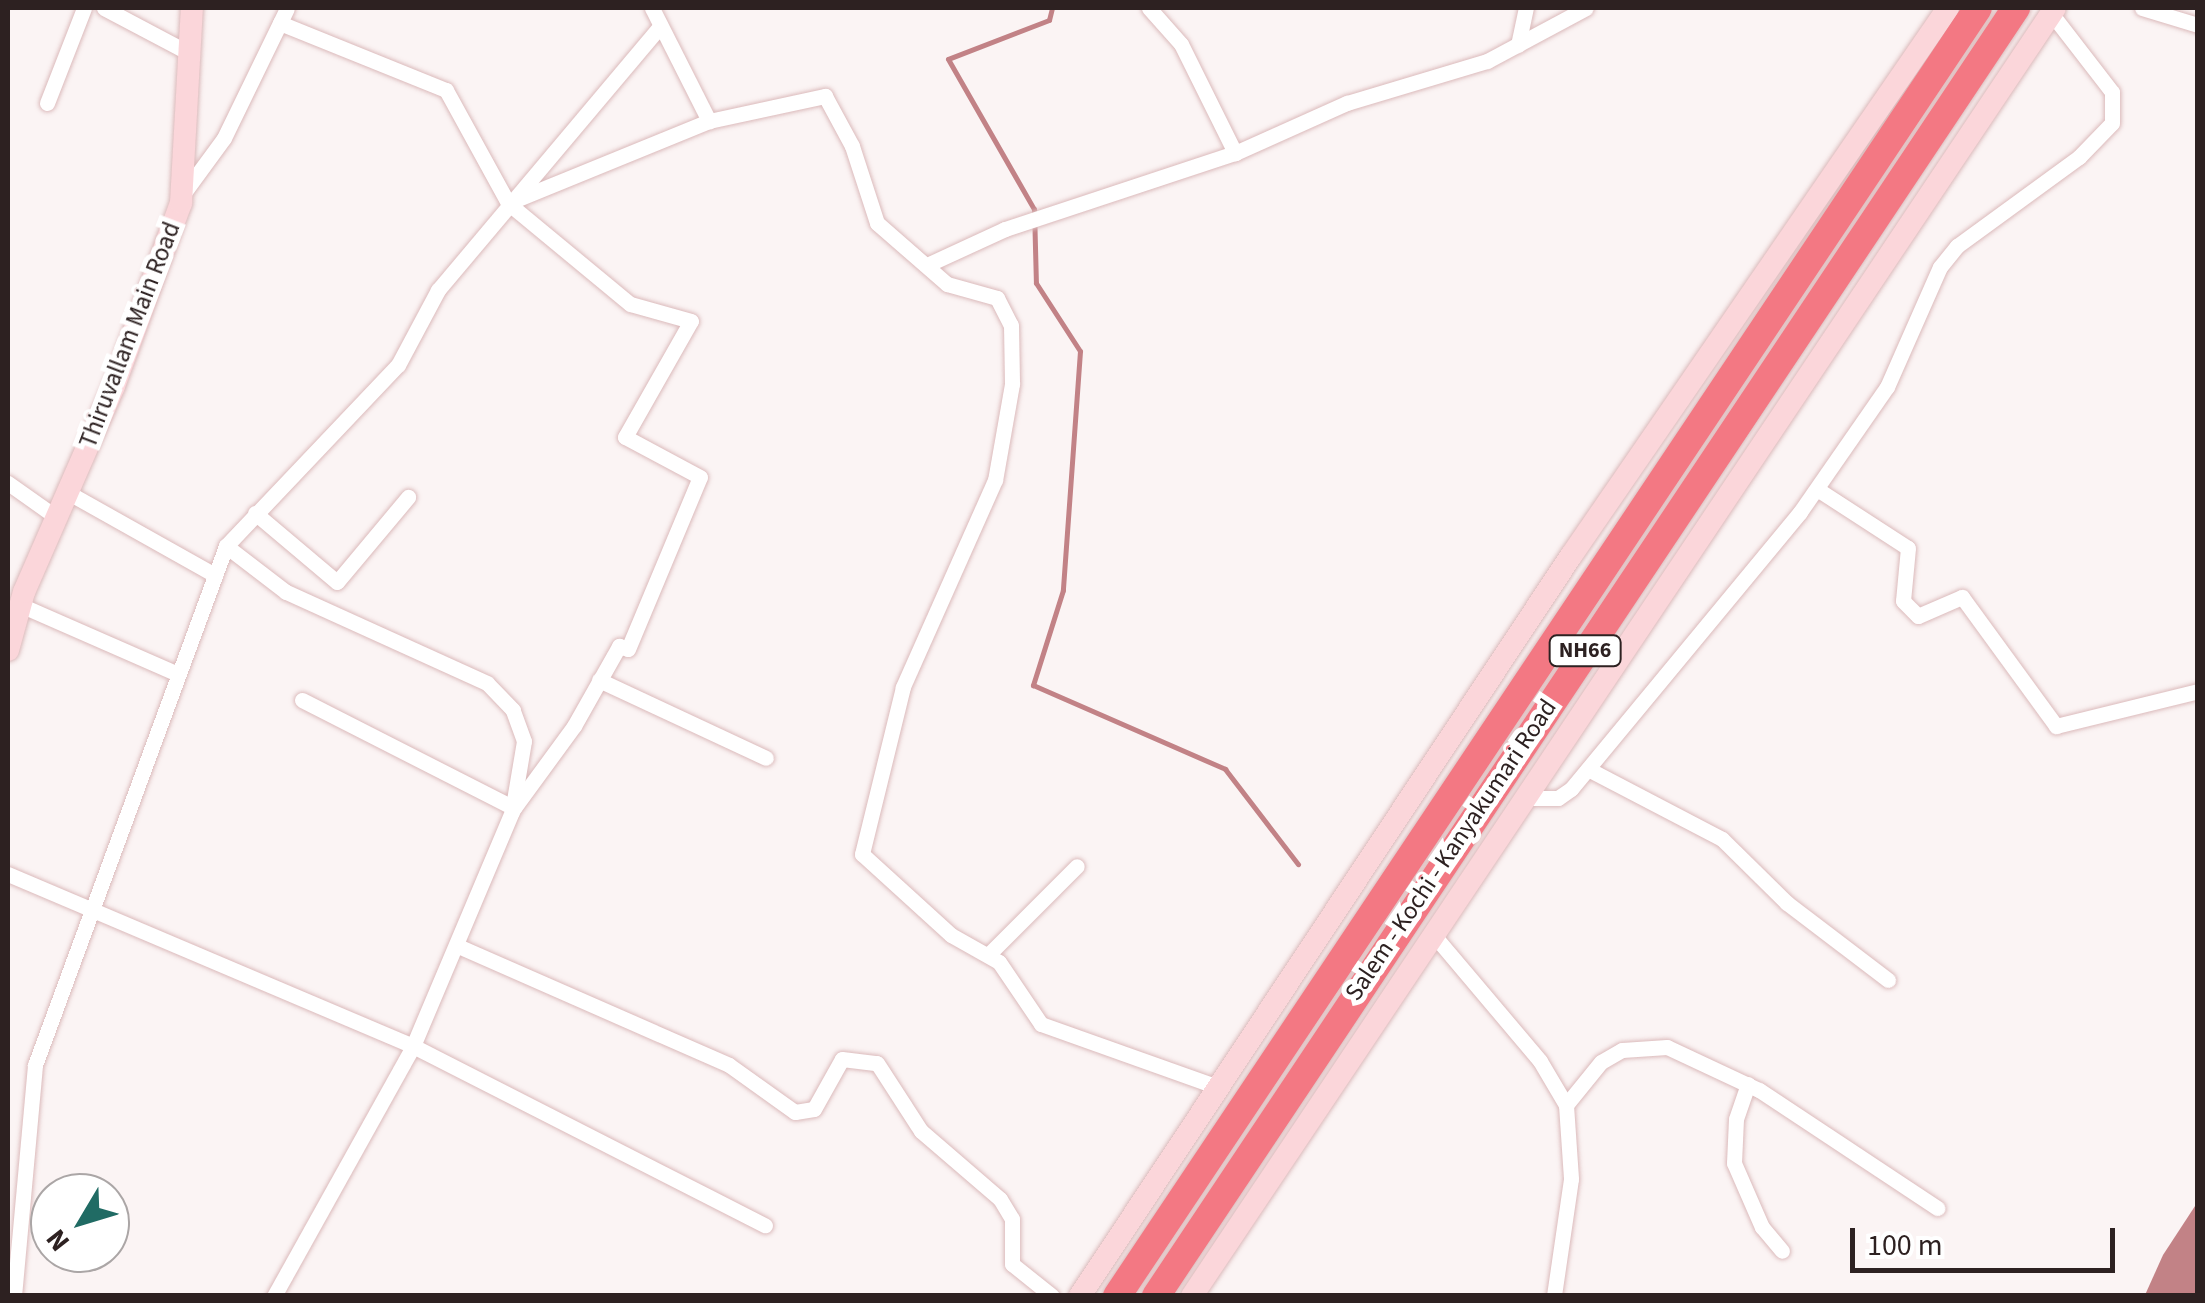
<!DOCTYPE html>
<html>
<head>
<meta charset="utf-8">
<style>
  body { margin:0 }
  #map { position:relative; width:2205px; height:1303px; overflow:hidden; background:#fbf4f4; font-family:"Source Sans 3",sans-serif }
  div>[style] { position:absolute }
  .water>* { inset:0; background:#c28286 }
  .stream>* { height:5px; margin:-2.5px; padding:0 2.5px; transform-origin:2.5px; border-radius:2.5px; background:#c28286 }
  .roads { filter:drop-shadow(0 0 2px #dbbabb) drop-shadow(0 0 2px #dbbabb) }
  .street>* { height:15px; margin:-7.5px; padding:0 7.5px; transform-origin:7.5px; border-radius:7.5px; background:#fff }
  .secondary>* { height:22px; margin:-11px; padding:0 11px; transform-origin:11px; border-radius:11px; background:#fbd6da }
  .highway>* { height:28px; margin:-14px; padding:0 14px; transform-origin:14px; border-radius:14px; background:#f37883 }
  span { translate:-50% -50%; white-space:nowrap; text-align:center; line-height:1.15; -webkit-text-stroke:10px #fff; paint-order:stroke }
  .shield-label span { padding:2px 8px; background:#fff; border:2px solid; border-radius:8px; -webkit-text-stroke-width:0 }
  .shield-label { font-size:22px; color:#2d2121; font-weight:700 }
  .street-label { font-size:25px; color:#2d2121 }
  .frame { position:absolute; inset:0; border:10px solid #2d2121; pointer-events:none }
  .north { position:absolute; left:30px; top:1173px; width:100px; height:100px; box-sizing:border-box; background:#fff; border:2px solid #aba6a6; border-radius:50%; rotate:232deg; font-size:28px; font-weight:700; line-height:40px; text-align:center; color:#2d2121 }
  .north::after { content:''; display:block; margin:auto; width:35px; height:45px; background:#206b64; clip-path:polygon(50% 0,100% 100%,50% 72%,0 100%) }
  .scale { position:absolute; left:1850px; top:1228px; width:265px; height:45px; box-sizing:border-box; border:5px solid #2d2121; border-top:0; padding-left:12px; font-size:30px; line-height:35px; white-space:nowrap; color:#2d2121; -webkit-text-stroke:8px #fff; paint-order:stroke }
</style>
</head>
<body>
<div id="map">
  <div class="water">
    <div style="clip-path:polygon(2197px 1203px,2197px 1295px,2145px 1295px,2163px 1255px)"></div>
  </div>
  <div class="stream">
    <div style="left:1052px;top:8px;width:12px;rotate:104deg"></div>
    <div style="left:1049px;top:20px;width:108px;rotate:158.9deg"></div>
    <div style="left:948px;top:59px;width:173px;rotate:60.2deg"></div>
    <div style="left:1034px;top:209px;width:74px;rotate:88.5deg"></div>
    <div style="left:1036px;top:283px;width:81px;rotate:57.1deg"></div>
    <div style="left:1080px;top:351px;width:240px;rotate:94.1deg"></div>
    <div style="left:1063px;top:590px;width:100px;rotate:107.5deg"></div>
    <div style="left:1033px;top:685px;width:210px;rotate:23.6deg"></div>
    <div style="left:1225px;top:769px;width:120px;rotate:52.5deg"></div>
  </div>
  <div class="roads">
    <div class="street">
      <div style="left:104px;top:8px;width:96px;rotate:27.9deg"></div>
      <div style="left:652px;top:8px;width:127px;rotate:63.2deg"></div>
      <div style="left:1149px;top:8px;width:48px;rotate:48.4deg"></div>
      <div style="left:1181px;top:44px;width:122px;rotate:63.6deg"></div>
      <div style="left:2142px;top:8px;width:59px;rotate:16.9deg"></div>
      <div style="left:280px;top:23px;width:179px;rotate:22deg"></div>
      <div style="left:446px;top:90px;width:129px;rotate:61.2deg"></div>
      <div style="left:508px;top:203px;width:217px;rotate:-22.2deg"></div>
      <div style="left:709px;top:121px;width:119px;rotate:-12.2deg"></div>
      <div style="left:825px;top:96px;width:57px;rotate:61.6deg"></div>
      <div style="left:852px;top:146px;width:81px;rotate:72deg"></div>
      <div style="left:877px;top:223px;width:93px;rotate:41.1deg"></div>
      <div style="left:947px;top:284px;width:52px;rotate:15.6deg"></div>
      <div style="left:997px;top:298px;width:30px;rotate:63deg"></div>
      <div style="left:1011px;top:325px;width:59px;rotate:89deg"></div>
      <div style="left:1012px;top:384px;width:97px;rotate:100deg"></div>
      <div style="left:995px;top:480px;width:227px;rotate:114deg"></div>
      <div style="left:903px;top:687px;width:172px;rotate:103.8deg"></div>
      <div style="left:862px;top:854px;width:120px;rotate:42.3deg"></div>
      <div style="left:951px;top:935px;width:55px;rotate:29.4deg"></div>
      <div style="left:999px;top:962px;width:75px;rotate:55.9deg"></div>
      <div style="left:1041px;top:1024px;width:188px;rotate:19.6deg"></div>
      <div style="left:1518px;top:45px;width:38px;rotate:-78deg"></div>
      <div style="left:47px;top:103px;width:102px;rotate:-68.7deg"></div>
      <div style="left:183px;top:194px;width:69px;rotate:-53.8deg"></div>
      <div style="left:224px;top:138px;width:144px;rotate:-64.1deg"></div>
      <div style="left:929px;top:264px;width:84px;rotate:-24.7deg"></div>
      <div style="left:1005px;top:229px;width:242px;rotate:-18.3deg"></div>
      <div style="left:1235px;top:153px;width:123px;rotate:-24.1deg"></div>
      <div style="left:1347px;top:103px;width:146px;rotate:-16.7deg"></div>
      <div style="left:1487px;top:61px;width:112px;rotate:-28.2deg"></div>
      <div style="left:8px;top:483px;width:59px;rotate:35.3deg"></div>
      <div style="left:1817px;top:489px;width:108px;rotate:33deg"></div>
      <div style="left:1908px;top:548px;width:53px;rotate:95.4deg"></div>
      <div style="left:1903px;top:601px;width:21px;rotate:45deg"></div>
      <div style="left:1918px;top:616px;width:48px;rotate:-23.4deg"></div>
      <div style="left:1962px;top:597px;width:160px;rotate:53.9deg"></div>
      <div style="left:2056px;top:726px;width:146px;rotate:-13.8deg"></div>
      <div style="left:67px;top:492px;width:170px;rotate:29.3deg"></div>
      <div style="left:255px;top:513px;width:107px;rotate:40.1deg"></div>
      <div style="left:337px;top:582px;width:111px;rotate:-50.1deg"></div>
      <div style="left:20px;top:605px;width:170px;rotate:23.6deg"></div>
      <div style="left:599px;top:680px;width:184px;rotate:25deg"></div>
      <div style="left:302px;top:700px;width:238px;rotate:27deg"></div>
      <div style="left:514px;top:808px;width:102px;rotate:-53.8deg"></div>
      <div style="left:574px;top:726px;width:92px;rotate:-60.6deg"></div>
      <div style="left:619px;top:646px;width:9px;rotate:18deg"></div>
      <div style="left:628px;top:649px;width:186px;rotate:-67.3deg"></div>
      <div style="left:700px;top:477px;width:85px;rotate:-151.9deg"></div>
      <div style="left:625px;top:437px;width:133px;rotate:-60.4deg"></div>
      <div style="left:691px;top:321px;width:63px;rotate:-164.4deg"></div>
      <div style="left:630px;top:304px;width:158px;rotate:-140.4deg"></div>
      <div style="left:1588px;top:769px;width:151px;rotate:27.6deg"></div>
      <div style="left:1722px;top:839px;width:91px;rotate:44.6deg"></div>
      <div style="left:1787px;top:903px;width:127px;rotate:37.3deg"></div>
      <div style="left:1523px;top:798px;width:35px"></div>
      <div style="left:1558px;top:798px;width:16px;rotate:-35deg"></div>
      <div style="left:1571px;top:789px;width:359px;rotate:-50.4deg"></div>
      <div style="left:1800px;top:512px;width:152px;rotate:-55.2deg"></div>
      <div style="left:1887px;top:387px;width:131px;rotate:-66.2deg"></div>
      <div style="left:1940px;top:267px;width:27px;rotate:-51deg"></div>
      <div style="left:1957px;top:246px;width:151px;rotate:-36.1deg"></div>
      <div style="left:2079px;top:157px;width:47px;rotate:-45.9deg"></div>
      <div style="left:2112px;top:123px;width:31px;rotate:-90deg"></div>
      <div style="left:2112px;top:92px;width:100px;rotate:-127.7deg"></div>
      <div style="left:8px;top:874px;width:440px;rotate:23deg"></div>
      <div style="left:413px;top:1046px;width:395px;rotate:27deg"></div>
      <div style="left:1432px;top:933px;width:167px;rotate:49.8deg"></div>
      <div style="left:1540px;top:1061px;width:51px;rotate:59.4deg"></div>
      <div style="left:1566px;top:1105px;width:74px;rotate:86.1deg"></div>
      <div style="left:1571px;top:1179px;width:118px;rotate:98.3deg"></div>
      <div style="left:458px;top:946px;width:296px;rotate:23.7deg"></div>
      <div style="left:729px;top:1065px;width:81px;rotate:35.5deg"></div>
      <div style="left:795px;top:1112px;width:19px;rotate:-9deg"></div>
      <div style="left:814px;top:1109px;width:57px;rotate:-60.8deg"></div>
      <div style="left:842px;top:1059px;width:35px;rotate:7deg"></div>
      <div style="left:877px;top:1063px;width:81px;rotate:57.1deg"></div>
      <div style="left:921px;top:1131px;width:104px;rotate:40.7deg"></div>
      <div style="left:1000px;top:1199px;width:23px;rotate:59deg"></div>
      <div style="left:1012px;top:1219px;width:45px;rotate:90deg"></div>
      <div style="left:1012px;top:1264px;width:51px;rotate:38.7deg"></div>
      <div style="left:989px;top:954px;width:124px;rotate:-45deg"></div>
      <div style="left:1748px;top:1084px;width:37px;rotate:109deg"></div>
      <div style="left:1736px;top:1119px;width:44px;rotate:92.6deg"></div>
      <div style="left:1734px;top:1163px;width:70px;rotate:66.4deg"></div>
      <div style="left:1762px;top:1227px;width:31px;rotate:50deg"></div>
      <div style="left:1566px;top:1105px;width:55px;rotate:-50.9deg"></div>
      <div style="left:1601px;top:1062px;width:24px;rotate:-30deg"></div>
      <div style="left:1622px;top:1050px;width:45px;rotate:-3.8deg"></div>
      <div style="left:1667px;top:1047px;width:102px;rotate:25.1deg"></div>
      <div style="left:1759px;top:1090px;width:214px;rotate:33.5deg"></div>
      <div style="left:14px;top:1296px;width:232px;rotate:-84.8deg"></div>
      <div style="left:35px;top:1065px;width:553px;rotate:-69.8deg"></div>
      <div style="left:274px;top:1296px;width:286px;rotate:-60.9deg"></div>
      <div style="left:413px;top:1046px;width:254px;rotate:-67.1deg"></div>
      <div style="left:512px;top:812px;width:72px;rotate:-80.4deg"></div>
      <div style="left:524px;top:741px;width:33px;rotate:-110deg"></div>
      <div style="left:513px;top:710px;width:37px;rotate:-134deg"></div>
      <div style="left:487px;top:683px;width:221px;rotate:-155.6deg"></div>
      <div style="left:286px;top:592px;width:76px;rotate:-142.5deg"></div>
      <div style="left:226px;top:546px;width:250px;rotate:-46.5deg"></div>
      <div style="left:398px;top:365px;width:85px;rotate:-61.9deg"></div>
      <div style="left:438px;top:290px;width:345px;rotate:-49.9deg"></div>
    </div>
    <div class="secondary">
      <div style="left:8px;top:650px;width:60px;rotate:-74.6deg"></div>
      <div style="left:24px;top:592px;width:225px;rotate:-66.4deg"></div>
      <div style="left:114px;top:386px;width:195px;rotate:-69.9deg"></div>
      <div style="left:181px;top:203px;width:195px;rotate:-86.8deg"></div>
      <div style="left:1080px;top:1296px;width:888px;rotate:-56.44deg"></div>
      <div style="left:1571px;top:556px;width:665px;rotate:-55.47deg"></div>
      <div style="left:1192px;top:1296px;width:1550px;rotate:-56.18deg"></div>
    </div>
    <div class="highway">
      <div style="left:1117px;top:1296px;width:1549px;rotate:-56.24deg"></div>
      <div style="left:1156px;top:1296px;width:1549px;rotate:-56.27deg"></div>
    </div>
  </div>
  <div class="shield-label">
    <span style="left:1585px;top:651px">NH66</span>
  </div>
  <div class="street-label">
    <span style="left:130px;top:335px;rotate:-69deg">Thiruvallam Main Road</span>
    <span style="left:1451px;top:850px;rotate:-56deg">Salem - Kochi - Kanyakumari Road</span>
  </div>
  <div class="frame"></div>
  <div class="north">N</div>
  <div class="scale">100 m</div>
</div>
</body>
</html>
